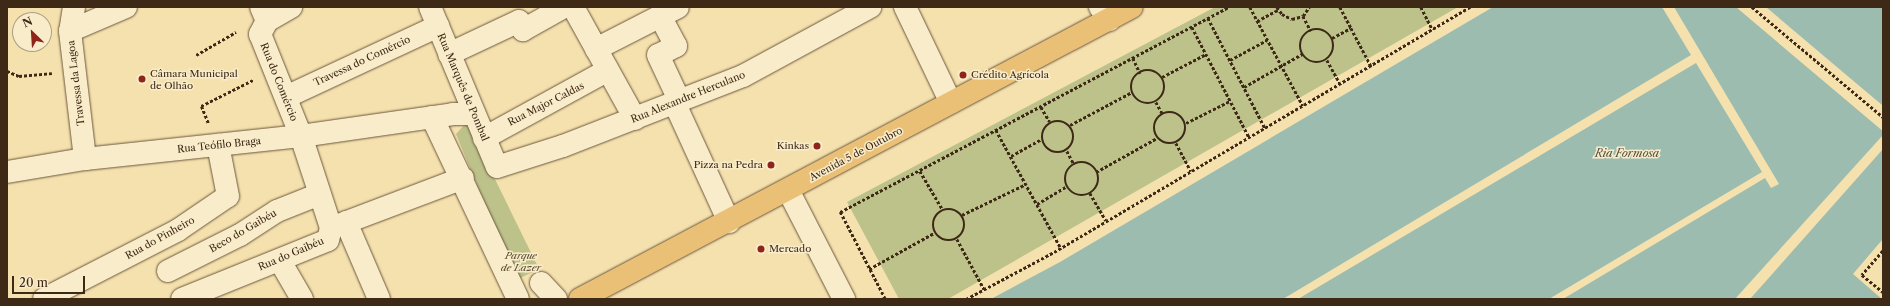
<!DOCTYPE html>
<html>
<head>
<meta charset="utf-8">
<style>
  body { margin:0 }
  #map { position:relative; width:1890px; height:306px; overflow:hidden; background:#f5e1ae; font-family:"Libre Caslon Text",serif }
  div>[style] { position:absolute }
  .green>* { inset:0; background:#bcc28a }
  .water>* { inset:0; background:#9dbcb0 }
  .pier>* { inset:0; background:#f5e1ae }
  .path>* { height:2.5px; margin-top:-1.25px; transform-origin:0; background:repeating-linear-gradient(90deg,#3e2917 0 3px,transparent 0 5px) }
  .path>.ring { margin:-1.25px; padding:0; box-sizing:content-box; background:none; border:2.5px solid #3e2917; border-radius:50% }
  .roads { filter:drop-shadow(0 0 1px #6c573d) drop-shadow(0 0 1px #6c573d) }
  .minor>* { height:22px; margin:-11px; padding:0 11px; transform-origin:11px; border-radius:11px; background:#f8ecca }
  .major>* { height:22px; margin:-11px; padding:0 11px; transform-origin:11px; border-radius:11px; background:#eac077 }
  .dots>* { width:11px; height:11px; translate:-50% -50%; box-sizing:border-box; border:2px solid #f8ecca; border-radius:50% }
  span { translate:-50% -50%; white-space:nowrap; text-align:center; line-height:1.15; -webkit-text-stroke:3px #f8ecca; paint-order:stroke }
  .street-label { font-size:10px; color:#3e2917 }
  .poi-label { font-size:10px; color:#3e2917 }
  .left { translate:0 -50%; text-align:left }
  .right { translate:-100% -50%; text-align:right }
  .park-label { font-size:10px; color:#5e4f34; font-style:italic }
  .water-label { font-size:11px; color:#564e3d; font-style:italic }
  .frame { position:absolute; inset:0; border:8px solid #3e2917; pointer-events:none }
  .north { position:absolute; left:12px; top:12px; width:40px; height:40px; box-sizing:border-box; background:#f8ecca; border:1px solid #ae9e82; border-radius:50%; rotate:335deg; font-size:11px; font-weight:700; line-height:16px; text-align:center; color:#3e2917 }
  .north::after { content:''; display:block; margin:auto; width:14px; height:18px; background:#8f2418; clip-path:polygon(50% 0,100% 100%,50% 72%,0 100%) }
  .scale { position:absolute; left:12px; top:276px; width:73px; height:18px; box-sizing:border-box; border:2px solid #3e2917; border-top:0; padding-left:5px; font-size:12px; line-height:14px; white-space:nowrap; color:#3e2917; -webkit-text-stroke:3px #f8ecca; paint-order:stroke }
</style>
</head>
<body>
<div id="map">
  <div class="green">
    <div style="clip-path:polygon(1215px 7px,1458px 7px,948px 299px,899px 299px,847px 202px)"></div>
    <div style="clip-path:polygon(467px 122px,539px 269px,516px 280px,456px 134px)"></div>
  </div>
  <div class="water">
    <div style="clip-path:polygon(1493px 7px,1736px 7px,1883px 131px,1883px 239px,1854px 274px,1882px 299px,991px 299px,1060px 262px)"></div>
    <div style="clip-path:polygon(1766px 7px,1883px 7px,1883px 106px)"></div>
  </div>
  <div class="pier">
    <div style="clip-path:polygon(1662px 7px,1674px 7px,1779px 184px,1771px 188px,1765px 178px,1563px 299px,1549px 299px,1762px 172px,1696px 63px,1298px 299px,1283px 299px,1691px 55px)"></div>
    <div style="clip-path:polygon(1736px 7px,1883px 128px,1883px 131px)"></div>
    <div style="clip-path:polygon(1764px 7px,1883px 106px,1883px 108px,1765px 9px)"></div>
    <div style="clip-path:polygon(1883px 135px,1883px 149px,1750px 299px,1735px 299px)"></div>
    <div style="clip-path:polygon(1883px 239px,1856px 274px,1882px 299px,1853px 274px)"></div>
  </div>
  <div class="path">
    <div style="left:1250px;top:7px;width:112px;rotate:61.8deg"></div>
    <div style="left:1277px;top:7px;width:9px;rotate:54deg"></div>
    <div style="left:1282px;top:14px;width:11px;rotate:27deg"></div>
    <div style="left:1292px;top:19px;width:11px;rotate:-15deg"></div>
    <div style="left:1303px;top:16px;width:11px;rotate:-56deg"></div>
    <div style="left:1340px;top:7px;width:24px;rotate:62deg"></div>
    <div style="left:1421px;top:7px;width:25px;rotate:63deg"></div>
    <div style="left:1752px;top:7px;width:171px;rotate:40deg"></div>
    <div style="left:1303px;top:16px;width:17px;rotate:62deg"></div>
    <div style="left:1208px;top:18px;width:124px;rotate:62.6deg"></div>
    <div style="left:1257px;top:21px;width:24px;rotate:-28deg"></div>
    <div style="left:1192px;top:27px;width:124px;rotate:62.6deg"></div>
    <div class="ring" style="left:1300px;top:29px;width:31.5px;height:31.5px"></div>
    <div style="left:1332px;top:38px;width:21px;rotate:-28deg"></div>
    <div style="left:1351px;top:28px;width:43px;rotate:62.2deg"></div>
    <div style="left:196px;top:55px;width:46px;rotate:-29.9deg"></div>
    <div style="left:1133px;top:58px;width:17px;rotate:65deg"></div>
    <div style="left:1230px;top:60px;width:42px;rotate:-28.4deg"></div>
    <div style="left:1327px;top:60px;width:26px;rotate:61deg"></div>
    <div class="ring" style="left:1131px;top:70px;width:31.5px;height:31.5px"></div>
    <div style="left:7px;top:71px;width:13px;rotate:23deg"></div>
    <div style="left:19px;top:76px;width:33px;rotate:-5deg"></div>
    <div style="left:1162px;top:77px;width:50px;rotate:-27.6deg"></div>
    <div style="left:1244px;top:87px;width:67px;rotate:-29.6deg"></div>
    <div style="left:1156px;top:102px;width:13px;rotate:61deg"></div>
    <div style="left:1041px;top:107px;width:17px;rotate:59deg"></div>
    <div class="ring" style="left:1154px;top:112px;width:29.5px;height:29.5px"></div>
    <div class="ring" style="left:1042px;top:121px;width:29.5px;height:29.5px"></div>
    <div style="left:208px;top:123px;width:18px;rotate:-112deg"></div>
    <div style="left:201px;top:106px;width:58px;rotate:-26.6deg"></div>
    <div style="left:1186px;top:123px;width:49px;rotate:-26.6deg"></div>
    <div style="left:1070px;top:125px;width:70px;rotate:-28deg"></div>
    <div style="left:996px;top:130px;width:135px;rotate:61.2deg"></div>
    <div style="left:1176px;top:143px;width:32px;rotate:62deg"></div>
    <div style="left:1067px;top:151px;width:15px;rotate:62deg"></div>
    <div style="left:1011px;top:156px;width:35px;rotate:-29deg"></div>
    <div class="ring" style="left:1065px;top:162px;width:31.5px;height:31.5px"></div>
    <div style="left:920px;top:171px;width:45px;rotate:59.5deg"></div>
    <div style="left:1096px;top:172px;width:70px;rotate:-29.1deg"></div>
    <div style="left:1090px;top:193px;width:32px;rotate:60deg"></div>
    <div style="left:1037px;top:204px;width:35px;rotate:-31deg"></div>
    <div class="ring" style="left:933px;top:209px;width:29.5px;height:29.5px"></div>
    <div style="left:962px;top:215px;width:71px;rotate:-25.8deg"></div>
    <div style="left:957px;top:239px;width:57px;rotate:61.6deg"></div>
    <div style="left:1883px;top:251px;width:32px;rotate:131deg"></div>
    <div style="left:1862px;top:275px;width:27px;rotate:39deg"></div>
    <div style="left:869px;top:269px;width:74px;rotate:-29deg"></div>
    <div style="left:885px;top:299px;width:98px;rotate:-117.3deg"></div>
    <div style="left:840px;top:212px;width:440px;rotate:-27.8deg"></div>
    <div style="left:966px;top:299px;width:100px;rotate:-28.1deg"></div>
    <div style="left:1054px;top:252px;width:483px;rotate:-30.5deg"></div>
  </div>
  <div class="roads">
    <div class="minor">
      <div style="left:74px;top:7px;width:24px;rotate:99deg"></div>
      <div style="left:70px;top:31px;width:129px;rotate:83.3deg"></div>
      <div style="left:261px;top:7px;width:15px;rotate:67deg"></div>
      <div style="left:267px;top:21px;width:15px;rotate:118deg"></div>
      <div style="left:260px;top:34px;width:110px;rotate:68.1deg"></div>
      <div style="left:301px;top:136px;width:97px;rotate:71.9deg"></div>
      <div style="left:430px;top:7px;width:173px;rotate:67.3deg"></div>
      <div style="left:497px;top:167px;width:69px;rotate:-17.7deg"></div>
      <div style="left:563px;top:146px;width:193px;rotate:-21.3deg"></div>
      <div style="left:743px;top:76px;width:145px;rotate:-28.5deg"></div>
      <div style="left:573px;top:7px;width:128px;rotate:61deg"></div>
      <div style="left:905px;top:7px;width:106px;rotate:64.4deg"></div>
      <div style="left:1100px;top:7px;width:16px;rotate:55deg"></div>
      <div style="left:660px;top:16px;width:34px;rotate:62deg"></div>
      <div style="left:676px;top:46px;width:20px;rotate:153deg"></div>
      <div style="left:658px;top:55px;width:52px;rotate:64.9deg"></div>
      <div style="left:267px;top:21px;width:28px;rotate:-30deg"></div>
      <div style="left:70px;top:31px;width:61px;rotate:-23.2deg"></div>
      <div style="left:596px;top:49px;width:92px;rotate:-27.1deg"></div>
      <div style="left:449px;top:54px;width:77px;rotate:-25.2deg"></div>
      <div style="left:519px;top:21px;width:10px;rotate:66deg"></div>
      <div style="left:523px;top:30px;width:47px;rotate:-29.3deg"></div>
      <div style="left:286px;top:97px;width:168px;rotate:-25deg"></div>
      <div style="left:675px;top:104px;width:130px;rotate:65.4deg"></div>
      <div style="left:432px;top:117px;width:201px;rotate:64.7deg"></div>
      <div style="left:484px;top:138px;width:141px;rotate:-28.7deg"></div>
      <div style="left:7px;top:172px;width:79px;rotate:-9.5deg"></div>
      <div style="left:85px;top:159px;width:217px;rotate:-6.1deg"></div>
      <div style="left:301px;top:136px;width:154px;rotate:-8.2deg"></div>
      <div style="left:453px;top:114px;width:21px"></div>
      <div style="left:788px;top:190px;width:123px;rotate:62.8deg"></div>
      <div style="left:346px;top:222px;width:84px;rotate:66.8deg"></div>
      <div style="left:280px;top:261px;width:44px;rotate:59.9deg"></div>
      <div style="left:168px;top:271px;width:80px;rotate:-26.6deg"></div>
      <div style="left:240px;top:235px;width:44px;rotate:-33deg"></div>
      <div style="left:277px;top:211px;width:46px;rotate:-21.6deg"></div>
      <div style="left:541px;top:283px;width:22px;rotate:47deg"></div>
      <div style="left:44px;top:299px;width:151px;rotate:-27.2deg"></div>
      <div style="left:178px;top:230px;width:60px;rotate:-34.2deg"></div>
      <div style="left:228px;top:196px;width:52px;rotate:-101.1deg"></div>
      <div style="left:182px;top:299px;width:157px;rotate:-22deg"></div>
      <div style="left:328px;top:240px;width:12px;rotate:-76deg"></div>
      <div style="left:331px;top:228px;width:141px;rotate:-20.7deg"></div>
    </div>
    <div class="major">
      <div style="left:580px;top:299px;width:624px;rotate:-27.88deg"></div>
    </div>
  </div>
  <div class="dots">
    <div style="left:963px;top:75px;background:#8f2418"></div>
    <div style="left:142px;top:79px;background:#8f2418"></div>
    <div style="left:817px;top:146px;background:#8f2418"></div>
    <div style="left:771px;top:165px;background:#8f2418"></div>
    <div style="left:761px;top:249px;background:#8f2418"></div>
  </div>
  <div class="street-label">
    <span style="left:362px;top:61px;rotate:-25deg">Travessa do Comércio</span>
    <span style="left:279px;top:82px;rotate:68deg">Rua do Comércio</span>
    <span style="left:76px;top:83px;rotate:-97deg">Travessa da Lagoa</span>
    <span style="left:463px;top:87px;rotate:67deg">Rua Marquês de Pombal</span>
    <span style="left:688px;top:97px;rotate:-22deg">Rua Alexandre Herculano</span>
    <span style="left:546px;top:104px;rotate:-27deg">Rua Major Caldas</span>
    <span style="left:219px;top:145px;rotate:-6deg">Rua Teófilo Braga</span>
    <span style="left:856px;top:154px;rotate:-28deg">Avenida 5 de Outubro</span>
    <span style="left:243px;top:231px;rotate:-30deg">Beco do Gaibéu</span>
    <span style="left:160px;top:238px;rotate:-29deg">Rua do Pinheiro</span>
    <span style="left:291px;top:254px;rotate:-23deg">Rua do Gaibéu</span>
  </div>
  <div class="poi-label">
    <span class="left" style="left:150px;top:79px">Câmara Municipal<br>de Olhão</span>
    <span class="left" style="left:971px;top:75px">Crédito Agrícola</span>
    <span class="right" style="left:809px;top:146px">Kinkas</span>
    <span class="right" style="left:763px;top:165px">Pizza na Pedra</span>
    <span class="left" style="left:769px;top:249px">Mercado</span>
  </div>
  <div class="park-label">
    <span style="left:521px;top:261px">Parque<br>de Lazer</span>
  </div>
  <div class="water-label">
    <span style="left:1627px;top:153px">Ria Formosa</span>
  </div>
  <div class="frame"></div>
  <div class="north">N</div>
  <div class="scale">20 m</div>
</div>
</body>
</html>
